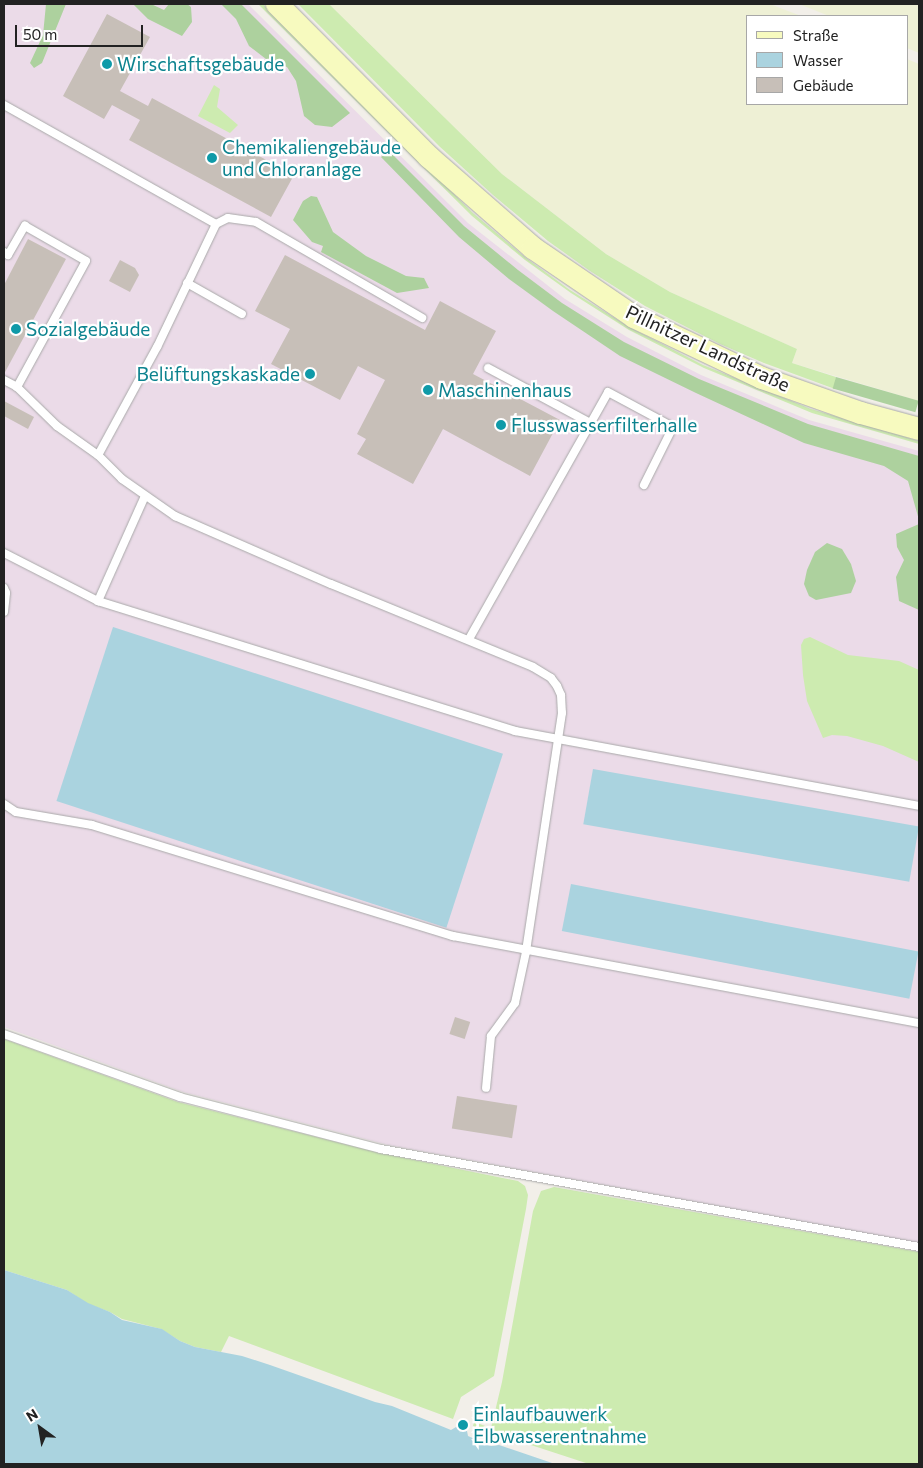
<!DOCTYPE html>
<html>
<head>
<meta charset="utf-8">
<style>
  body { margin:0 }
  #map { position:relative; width:923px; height:1468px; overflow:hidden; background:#f2efe9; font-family:Commissioner,sans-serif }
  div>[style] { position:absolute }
  .industrial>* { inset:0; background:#ebdbe8 }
  .farmland>* { inset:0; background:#eef0d5 }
  .grass>* { inset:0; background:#cdebb0 }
  .forest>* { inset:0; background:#add19e; transform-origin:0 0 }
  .water>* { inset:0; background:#aad3df; transform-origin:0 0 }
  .building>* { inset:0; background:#c7bfb8; transform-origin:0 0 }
  .roads { filter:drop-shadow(0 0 1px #a9a9a9) drop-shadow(0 0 1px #a9a9a9) }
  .lane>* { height:8px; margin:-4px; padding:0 4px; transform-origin:4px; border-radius:4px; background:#fff }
  .secondary>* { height:22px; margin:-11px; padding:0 11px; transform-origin:11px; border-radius:11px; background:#f7fabf }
  .dots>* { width:14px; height:14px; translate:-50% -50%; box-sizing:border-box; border:2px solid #fff; border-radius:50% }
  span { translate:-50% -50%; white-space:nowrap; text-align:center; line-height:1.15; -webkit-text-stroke:4.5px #fff; paint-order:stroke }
  .culture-label { font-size:19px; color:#0d838f }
  .left { translate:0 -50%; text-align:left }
  .right { translate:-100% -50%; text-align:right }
  .street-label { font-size:19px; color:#222 }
  .frame { position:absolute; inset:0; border:5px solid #222; pointer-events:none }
  .legend { position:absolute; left:746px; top:15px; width:162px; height:90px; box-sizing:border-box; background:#fff; border:1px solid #a7a7a7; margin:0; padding:6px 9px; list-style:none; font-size:15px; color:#222 }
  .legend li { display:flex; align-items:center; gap:10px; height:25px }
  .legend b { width:25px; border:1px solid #a7a7a7 }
  .north { position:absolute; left:15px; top:1403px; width:50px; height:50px; -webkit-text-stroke:4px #fff; paint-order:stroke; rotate:328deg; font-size:14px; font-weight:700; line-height:20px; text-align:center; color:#222 }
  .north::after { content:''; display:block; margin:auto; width:18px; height:22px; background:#222; clip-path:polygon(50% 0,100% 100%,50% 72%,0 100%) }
  .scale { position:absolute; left:15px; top:25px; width:128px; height:22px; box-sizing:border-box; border:2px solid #222; border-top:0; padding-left:6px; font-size:15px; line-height:18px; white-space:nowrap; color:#222; -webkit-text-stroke:4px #fff; paint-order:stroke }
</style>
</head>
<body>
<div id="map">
  <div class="industrial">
    <div style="clip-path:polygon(4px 4px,248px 4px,468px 223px,565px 299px,627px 337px,701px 375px,809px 420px,919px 451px,919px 1243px,388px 1145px,183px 1092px,4px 1027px)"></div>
  </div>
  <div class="farmland">
    <div style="clip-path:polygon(329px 4px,770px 4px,801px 16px,747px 16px,747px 104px,907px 104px,907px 59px,919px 64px,919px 401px,792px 363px,797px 349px,670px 292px,606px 254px,502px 174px)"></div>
    <div style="clip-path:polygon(799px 4px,919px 4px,919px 53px,907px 48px,907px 16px,829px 16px)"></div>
  </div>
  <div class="grass">
    <div style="clip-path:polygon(258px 4px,263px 4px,473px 213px,526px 258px,570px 290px,629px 327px,703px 365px,811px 409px,919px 441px,919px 444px,812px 413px,704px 368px,629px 330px,571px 293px,525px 260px,472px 216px)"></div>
    <div style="clip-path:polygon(298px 4px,329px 4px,502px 174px,606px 254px,670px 292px,797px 349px,792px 363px,836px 377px,835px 389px,764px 363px,720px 344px,645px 306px,590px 271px,548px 241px,493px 195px,439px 146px)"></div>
    <div style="clip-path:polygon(214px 85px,220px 89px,217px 107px,238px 125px,230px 133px,198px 116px)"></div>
    <div style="clip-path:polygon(810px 637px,848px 655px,899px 661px,919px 670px,919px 762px,883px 746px,847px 736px,832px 735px,823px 738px,807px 701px,803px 675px,801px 645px,804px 639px)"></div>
    <div style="clip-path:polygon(4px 1039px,178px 1102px,380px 1153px,518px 1181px,525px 1186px,528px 1195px,526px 1209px,494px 1376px,461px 1397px,453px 1419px,229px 1336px,221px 1352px,195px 1347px,180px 1341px,161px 1329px,122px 1319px,110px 1312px,88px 1304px,67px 1290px,4px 1270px)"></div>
    <div style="clip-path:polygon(554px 1187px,919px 1252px,919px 1464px,589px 1464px,473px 1426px,474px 1422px,491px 1428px,502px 1382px,533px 1211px,541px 1191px)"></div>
  </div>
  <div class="forest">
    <div style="clip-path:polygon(46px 4px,66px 4px,42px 63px,34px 68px,30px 63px,43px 35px)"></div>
    <div style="clip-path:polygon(133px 4px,151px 4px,164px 10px,169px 4px,187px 4px,191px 7px,192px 22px,182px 36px,148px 19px)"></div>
    <div style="clip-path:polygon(221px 4px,241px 4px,350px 113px,332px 127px,315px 125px,304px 116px,296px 81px,287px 67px,266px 59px,249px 46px,236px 19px)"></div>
    <div style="clip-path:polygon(389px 151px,464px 226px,518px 270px,562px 303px,624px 342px,699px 379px,808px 424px,919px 456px,919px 520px,908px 481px,884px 466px,804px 443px,696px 393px,620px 356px,553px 311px,509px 279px,459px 237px,381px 157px)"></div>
    <div style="clip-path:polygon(311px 196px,317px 197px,333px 232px,366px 256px,406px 276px,424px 278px,429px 288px,397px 293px,321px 252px,323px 246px,312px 242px,293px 220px,303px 201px)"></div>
    <div style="left:836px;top:377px;width:86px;height:12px;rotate:16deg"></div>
    <div style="clip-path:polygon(919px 524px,919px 610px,899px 601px,896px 577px,904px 560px,897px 547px,896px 534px)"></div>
    <div style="clip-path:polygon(827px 543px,842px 549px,851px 564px,856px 581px,851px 593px,816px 600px,809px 596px,804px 584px,807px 570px,815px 552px)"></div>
  </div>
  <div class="water">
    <div style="left:113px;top:627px;width:410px;height:183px;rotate:18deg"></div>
    <div style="left:593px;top:769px;width:331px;height:56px;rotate:10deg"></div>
    <div style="left:571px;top:884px;width:354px;height:48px;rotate:11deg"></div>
    <div style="clip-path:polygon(4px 1270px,67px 1290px,88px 1303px,110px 1312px,122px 1320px,162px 1329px,180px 1341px,195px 1347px,242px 1356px,270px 1365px,375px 1402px,392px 1406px,451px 1430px,456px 1427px,461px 1429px,459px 1433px,462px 1429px,467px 1431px,468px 1436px,491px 1446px,499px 1445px,555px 1464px,4px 1464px)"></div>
  </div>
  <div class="building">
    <div style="clip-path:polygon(107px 14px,150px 37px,120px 91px,148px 106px,152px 98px,294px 175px,271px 217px,129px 140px,140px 120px,112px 105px,104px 119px,63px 96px)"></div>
    <div style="clip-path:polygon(28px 239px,66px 259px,4px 374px,4px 285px)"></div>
    <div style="clip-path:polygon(285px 255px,425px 330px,440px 301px,496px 331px,473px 374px,560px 420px,530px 476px,443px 429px,413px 484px,357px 454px,366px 439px,357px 434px,385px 380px,358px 366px,340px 400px,271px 364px,290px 329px,255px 311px)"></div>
    <div style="clip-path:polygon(120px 260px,135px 268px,139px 275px,130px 292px,109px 281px)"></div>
    <div style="clip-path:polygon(4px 401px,34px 417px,28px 429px,4px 416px)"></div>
    <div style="left:455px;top:1017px;width:16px;height:18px;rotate:18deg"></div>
    <div style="left:457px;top:1096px;width:61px;height:33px;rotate:9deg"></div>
  </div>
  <div class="roads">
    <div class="lane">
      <div style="left:4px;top:105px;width:243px;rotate:29.3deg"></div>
      <div style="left:216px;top:224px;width:136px;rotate:115.6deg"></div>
      <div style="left:157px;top:347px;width:123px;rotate:118.6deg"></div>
      <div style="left:216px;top:224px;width:13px;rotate:-27deg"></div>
      <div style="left:228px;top:218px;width:28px;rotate:8deg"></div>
      <div style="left:256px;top:222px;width:192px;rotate:30deg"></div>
      <div style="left:4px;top:252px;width:5px;rotate:37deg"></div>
      <div style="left:8px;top:255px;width:34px;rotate:-60deg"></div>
      <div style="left:25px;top:226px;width:70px;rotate:29.8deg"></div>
      <div style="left:86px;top:261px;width:144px;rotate:118.7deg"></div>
      <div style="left:187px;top:283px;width:63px;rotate:29.4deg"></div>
      <div style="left:488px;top:368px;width:116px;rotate:28.3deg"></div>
      <div style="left:4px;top:380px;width:15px;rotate:28deg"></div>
      <div style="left:17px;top:387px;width:56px;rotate:44.3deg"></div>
      <div style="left:57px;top:426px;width:50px;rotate:35.3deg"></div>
      <div style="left:98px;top:455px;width:34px;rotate:45deg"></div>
      <div style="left:122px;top:479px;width:65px;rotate:34.9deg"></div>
      <div style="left:175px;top:516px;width:170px;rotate:23.6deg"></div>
      <div style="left:331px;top:584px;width:218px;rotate:22.3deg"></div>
      <div style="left:533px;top:667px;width:21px;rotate:31deg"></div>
      <div style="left:551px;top:678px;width:10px;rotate:53deg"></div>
      <div style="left:557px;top:686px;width:10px;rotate:66deg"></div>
      <div style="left:561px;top:695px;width:18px;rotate:87deg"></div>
      <div style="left:562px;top:713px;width:242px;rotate:98.6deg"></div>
      <div style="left:526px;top:952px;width:52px;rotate:102.2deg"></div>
      <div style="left:515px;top:1003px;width:41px;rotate:126deg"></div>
      <div style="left:491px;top:1036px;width:52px;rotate:95.5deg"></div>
      <div style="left:4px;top:553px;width:106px;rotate:27.1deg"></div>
      <div style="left:98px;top:601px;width:437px;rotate:17.3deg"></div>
      <div style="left:515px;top:731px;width:411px;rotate:10.5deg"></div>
      <div style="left:4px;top:588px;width:5px;rotate:68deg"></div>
      <div style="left:6px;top:593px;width:19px;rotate:96deg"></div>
      <div style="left:98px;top:601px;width:115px;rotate:-65.9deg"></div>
      <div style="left:469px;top:639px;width:283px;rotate:-60.6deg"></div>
      <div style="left:608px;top:392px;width:74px;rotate:28.3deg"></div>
      <div style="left:673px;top:427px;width:65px;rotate:116.6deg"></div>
      <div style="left:4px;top:804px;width:14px;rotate:34deg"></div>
      <div style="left:16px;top:812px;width:77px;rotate:9.7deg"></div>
      <div style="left:92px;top:825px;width:378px;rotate:17.1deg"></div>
      <div style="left:453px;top:936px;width:474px;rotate:10.6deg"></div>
      <div style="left:4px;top:1034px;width:187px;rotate:19.7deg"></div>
      <div style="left:180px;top:1097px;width:208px;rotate:14.5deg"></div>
      <div style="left:381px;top:1149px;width:547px;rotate:10.32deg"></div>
    </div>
    <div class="secondary">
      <div style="left:277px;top:4px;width:216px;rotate:45.2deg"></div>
      <div style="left:429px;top:157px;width:138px;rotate:41.2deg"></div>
      <div style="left:533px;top:248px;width:122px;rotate:34.3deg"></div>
      <div style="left:634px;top:317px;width:142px;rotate:25.5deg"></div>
      <div style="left:762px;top:378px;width:105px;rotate:19.5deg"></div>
      <div style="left:861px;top:413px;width:60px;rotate:15.4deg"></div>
    </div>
  </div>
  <div class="dots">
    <div style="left:107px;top:64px;background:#0f9aa8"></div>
    <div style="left:212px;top:158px;background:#0f9aa8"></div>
    <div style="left:16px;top:329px;background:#0f9aa8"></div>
    <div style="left:310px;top:374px;background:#0f9aa8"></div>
    <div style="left:428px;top:390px;background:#0f9aa8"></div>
    <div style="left:501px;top:425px;background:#0f9aa8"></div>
    <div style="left:463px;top:1425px;background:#0f9aa8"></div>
  </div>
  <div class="culture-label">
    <span class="left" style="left:117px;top:64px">Wirschaftsgebäude</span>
    <span class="left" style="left:222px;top:158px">Chemikaliengebäude<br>und Chloranlage</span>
    <span class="left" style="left:26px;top:329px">Sozialgebäude</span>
    <span class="right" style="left:300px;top:374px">Belüftungskaskade</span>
    <span class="left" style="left:438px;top:390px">Maschinenhaus</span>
    <span class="left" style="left:511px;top:425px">Flusswasserfilterhalle</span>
    <span class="left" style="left:473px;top:1425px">Einlaufbauwerk<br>Elbwasserentnahme</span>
  </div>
  <div class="street-label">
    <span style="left:708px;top:348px;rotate:25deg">Pillnitzer Landstraße</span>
  </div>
  <div class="frame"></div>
  <ul class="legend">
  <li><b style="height:6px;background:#f7fabf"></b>Straße</li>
  <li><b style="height:14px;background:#aad3df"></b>Wasser</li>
  <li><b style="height:14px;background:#c7bfb8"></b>Gebäude</li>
  </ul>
  <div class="north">N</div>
  <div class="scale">50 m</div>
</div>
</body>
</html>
